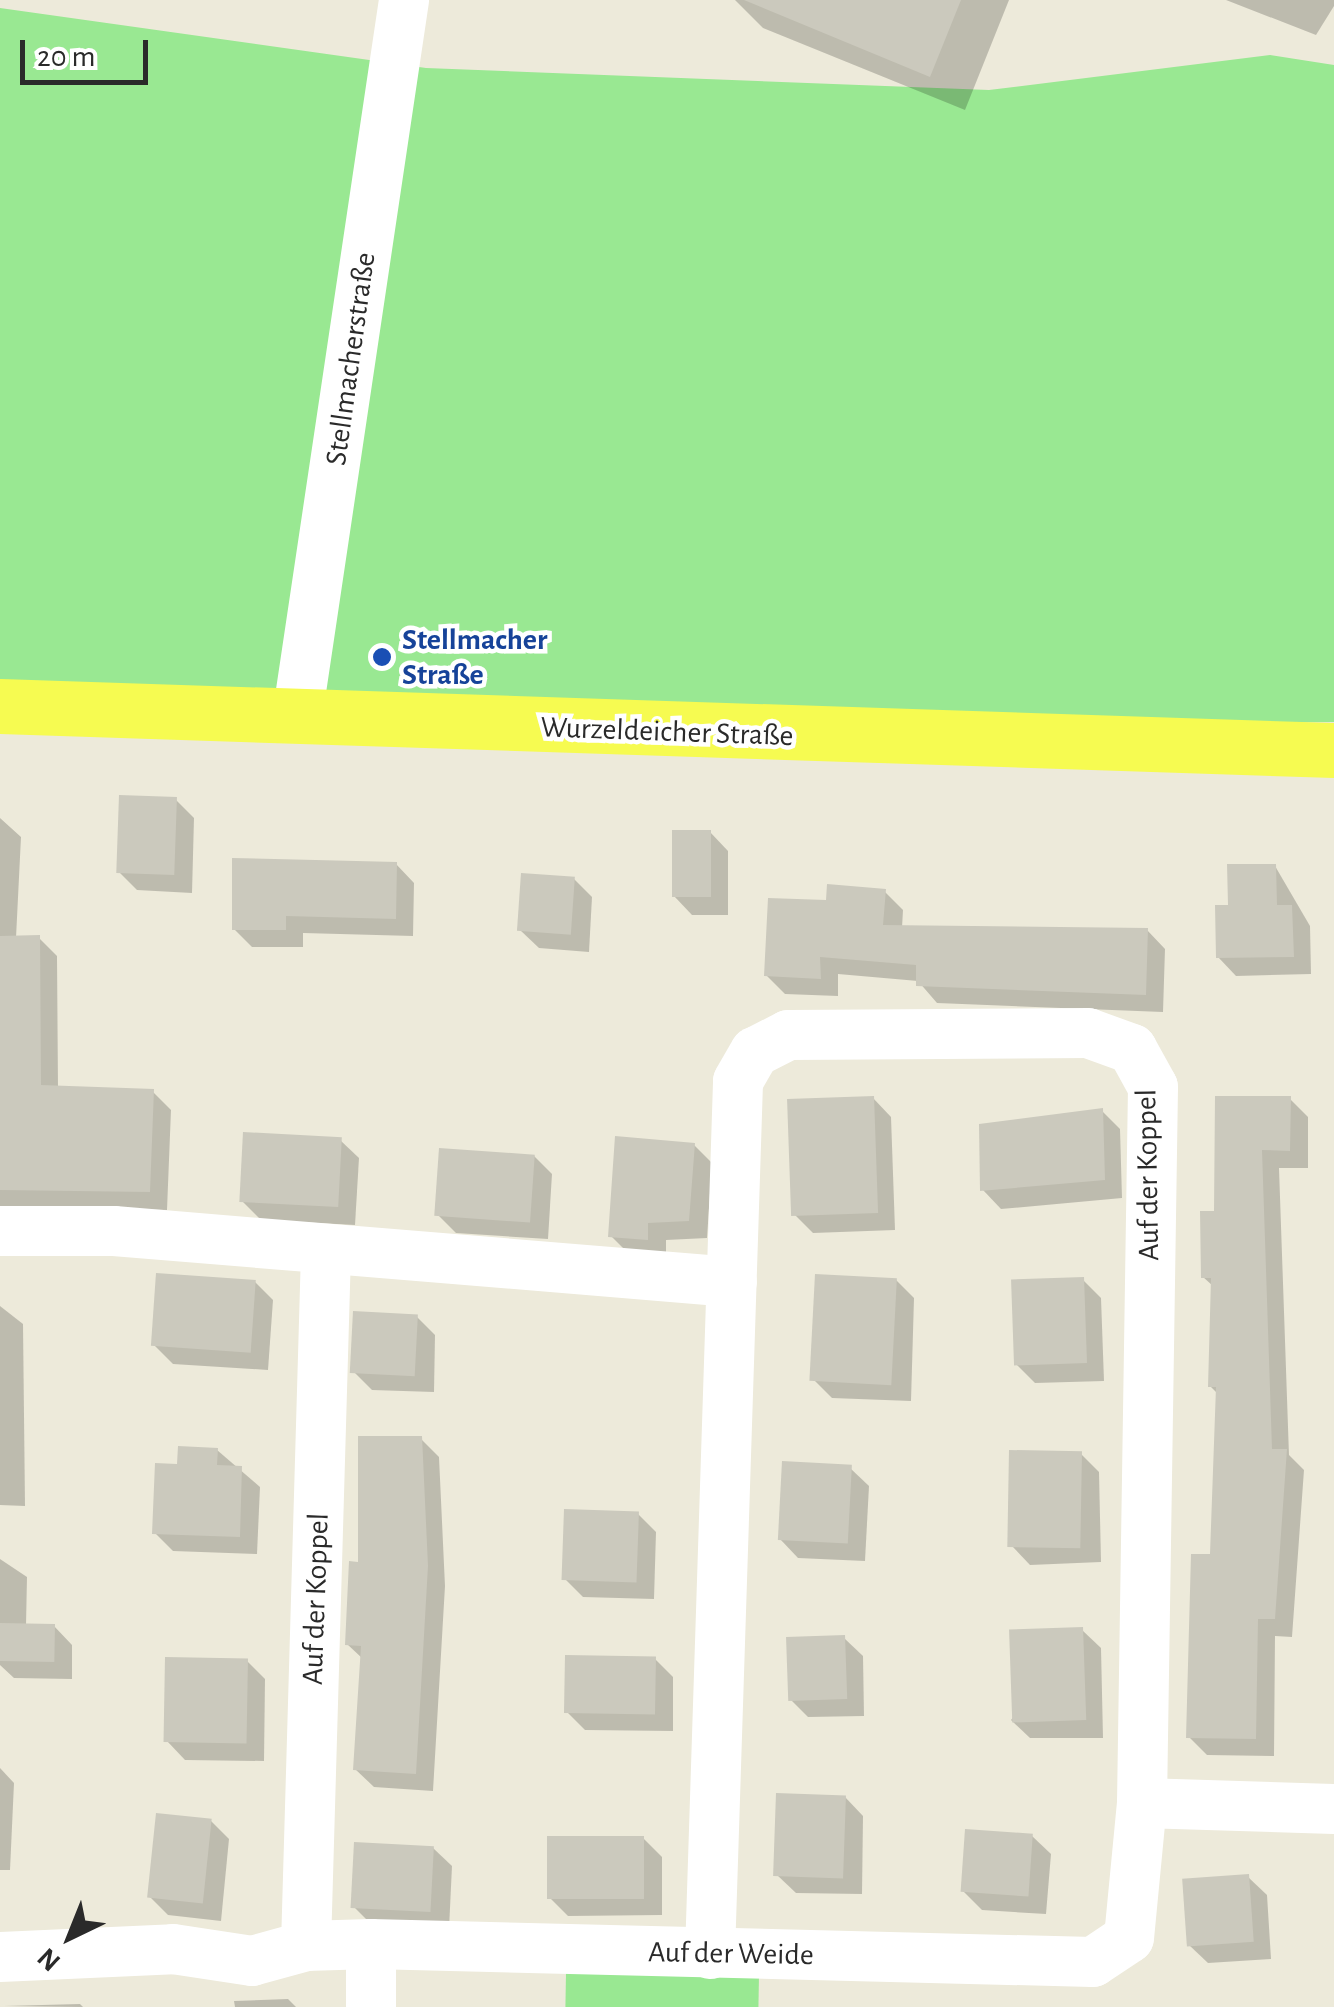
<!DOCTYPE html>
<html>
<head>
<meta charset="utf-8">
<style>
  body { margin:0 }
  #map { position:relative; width:1334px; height:2007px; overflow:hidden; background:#edeada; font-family:"Alegreya Sans",sans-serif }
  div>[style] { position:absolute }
  .green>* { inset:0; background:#99e892; transform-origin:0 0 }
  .shadow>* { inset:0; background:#0003 }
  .building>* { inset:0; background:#cbc9bd; transform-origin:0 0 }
  .minor>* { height:50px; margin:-25px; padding:0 25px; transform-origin:25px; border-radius:25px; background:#fff }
  .major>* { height:55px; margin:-27.5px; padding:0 27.5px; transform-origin:27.5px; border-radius:27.5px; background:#f6fb51 }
  .dots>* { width:28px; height:28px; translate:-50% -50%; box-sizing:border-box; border:5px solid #fff; border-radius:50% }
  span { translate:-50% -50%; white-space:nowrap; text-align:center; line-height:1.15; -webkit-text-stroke:9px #fff; paint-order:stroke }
  .street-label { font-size:30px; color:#2a2a2a }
  .transit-label { font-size:30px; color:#164399; font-weight:700 }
  .left { translate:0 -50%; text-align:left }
  .north { position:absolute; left:20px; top:1887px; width:100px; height:100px; -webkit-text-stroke:8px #fff; paint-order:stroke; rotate:223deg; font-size:28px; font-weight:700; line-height:40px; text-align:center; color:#2a2a2a }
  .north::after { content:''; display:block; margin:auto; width:35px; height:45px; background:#2a2a2a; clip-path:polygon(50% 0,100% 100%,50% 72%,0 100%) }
  .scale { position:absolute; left:20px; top:40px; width:128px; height:45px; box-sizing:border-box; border:5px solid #2a2a2a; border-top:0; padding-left:12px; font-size:30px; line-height:35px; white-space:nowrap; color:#2a2a2a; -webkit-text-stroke:8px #fff; paint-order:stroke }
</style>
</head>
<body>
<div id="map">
  <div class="green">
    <div style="clip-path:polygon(0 8px,426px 68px,989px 90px,1270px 55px,1334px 65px,1334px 722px,1127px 724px,0 682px)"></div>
    <div style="left:566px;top:1973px;width:193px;height:34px;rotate:1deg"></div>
  </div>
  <div class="shadow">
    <div style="clip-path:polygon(735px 0,1009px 0,965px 110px,763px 28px)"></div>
    <div style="clip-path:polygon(1226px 0,1334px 0,1334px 6px,1316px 35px)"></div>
    <div style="clip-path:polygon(176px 800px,194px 818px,192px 893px,137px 890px,119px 872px)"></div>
    <div style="clip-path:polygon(0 818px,21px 837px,16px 938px,39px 938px,57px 956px,58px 1088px,153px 1092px,171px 1110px,167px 1210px,0 1206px)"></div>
    <div style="clip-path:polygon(710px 832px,728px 851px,728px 915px,692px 915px,674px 896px)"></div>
    <div style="clip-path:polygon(396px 864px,414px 883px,413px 936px,303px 933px,303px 947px,252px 947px,234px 929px)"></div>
    <div style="clip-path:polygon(1275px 866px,1310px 926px,1311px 974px,1236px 976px,1218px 957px,1230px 907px)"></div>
    <div style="clip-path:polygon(574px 879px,592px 897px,589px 952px,539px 948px,520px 930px)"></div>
    <div style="clip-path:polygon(885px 892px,903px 910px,902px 928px,1147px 930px,1165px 949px,1163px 1012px,937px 1003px,918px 981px,838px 974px,838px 996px,785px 994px,767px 976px,828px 903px)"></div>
    <div style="clip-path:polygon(873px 1098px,891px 1117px,895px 1230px,813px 1233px,795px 1215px)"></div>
    <div style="clip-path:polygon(1290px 1099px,1308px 1117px,1308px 1168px,1279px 1168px,1289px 1455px,1304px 1470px,1292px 1637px,1275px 1636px,1274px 1756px,1207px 1755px,1189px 1737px,1213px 1557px,1218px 1394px,1210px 1386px,1213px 1286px,1203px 1277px,1216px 1214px)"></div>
    <div style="clip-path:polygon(1102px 1111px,1120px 1129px,1122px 1198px,1001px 1209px,983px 1190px)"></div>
    <div style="clip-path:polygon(340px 1140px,359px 1158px,355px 1225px,261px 1220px,242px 1201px)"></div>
    <div style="clip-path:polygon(694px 1145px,712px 1163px,707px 1238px,666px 1240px,666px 1257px,629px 1254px,611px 1236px)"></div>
    <div style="clip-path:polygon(534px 1156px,552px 1174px,548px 1239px,456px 1233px,438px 1215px)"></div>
    <div style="clip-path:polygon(896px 1280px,914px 1298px,911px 1401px,832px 1398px,814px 1380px)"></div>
    <div style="clip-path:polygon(1083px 1280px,1101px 1298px,1104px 1381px,1035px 1383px,1016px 1364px)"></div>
    <div style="clip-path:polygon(255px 1282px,273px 1300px,268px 1370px,173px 1364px,154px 1345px)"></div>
    <div style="clip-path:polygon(0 1306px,23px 1324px,25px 1506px,0 1505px)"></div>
    <div style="clip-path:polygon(416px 1316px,435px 1335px,434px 1392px,372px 1390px,354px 1372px)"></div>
    <div style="clip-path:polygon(421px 1439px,439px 1457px,445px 1586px,433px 1791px,374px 1787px,355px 1769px,363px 1659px,347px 1644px,361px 1565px)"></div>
    <div style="clip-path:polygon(217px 1450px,260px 1487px,257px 1554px,173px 1551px,155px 1533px,180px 1466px)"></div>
    <div style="clip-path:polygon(1081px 1454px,1099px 1472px,1101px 1562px,1030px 1565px,1012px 1546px)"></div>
    <div style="clip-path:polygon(850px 1468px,869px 1486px,865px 1561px,798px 1558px,780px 1539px)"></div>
    <div style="clip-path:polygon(638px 1514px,656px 1532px,654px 1599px,583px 1597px,565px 1579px)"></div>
    <div style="clip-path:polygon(0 1559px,27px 1577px,26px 1626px,54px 1626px,72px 1645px,72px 1679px,14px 1678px,0 1665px)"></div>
    <div style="clip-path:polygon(1082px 1630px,1101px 1648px,1103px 1738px,1030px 1738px,1011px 1720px)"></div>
    <div style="clip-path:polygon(844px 1638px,863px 1656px,864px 1716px,808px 1717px,790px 1699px)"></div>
    <div style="clip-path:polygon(655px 1659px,673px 1677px,673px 1731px,585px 1730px,567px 1712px)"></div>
    <div style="clip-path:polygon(247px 1661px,265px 1679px,264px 1761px,185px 1760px,167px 1741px)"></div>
    <div style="clip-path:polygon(0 1768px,14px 1783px,10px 1870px,0 1870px)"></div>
    <div style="clip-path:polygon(845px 1797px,863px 1816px,862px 1894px,796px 1893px,777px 1875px)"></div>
    <div style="clip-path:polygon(211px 1821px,229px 1839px,221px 1921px,168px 1915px,150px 1897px)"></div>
    <div style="clip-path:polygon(1032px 1836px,1051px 1854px,1046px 1914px,982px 1910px,963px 1891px)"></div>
    <div style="clip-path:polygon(643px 1838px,662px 1857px,662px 1915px,568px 1916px,550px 1898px)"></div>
    <div style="clip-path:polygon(433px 1848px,452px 1866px,449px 1929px,372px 1925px,354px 1907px)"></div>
    <div style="clip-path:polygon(1248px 1877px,1267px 1895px,1271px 1959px,1208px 1963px,1189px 1945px)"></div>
    <div style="clip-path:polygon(288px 1999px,296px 2007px,235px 2007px,234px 2001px)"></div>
    <div style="clip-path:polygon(80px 2004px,83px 2007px,4px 2006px)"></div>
  </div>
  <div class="building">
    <div style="clip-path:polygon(744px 0,961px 0,930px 77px)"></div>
    <div style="left:119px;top:795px;width:58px;height:78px;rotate:2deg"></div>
    <div style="left:672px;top:830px;width:39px;height:67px"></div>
    <div style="clip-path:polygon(232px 858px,397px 862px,396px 919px,286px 916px,286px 930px,232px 930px)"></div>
    <div style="clip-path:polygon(1227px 864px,1276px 864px,1277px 905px,1292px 905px,1294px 957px,1216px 958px,1215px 905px,1228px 905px)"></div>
    <div style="left:521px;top:873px;width:54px;height:58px;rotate:4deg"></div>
    <div style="clip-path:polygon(827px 884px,886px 889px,883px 925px,1148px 928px,1146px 995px,916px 986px,916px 965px,820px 957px,821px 979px,764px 976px,768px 898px,826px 900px)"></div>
    <div style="clip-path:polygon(40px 935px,41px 1085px,154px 1089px,150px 1192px,0 1190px,0 936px)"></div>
    <div style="left:874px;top:1096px;width:117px;height:87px;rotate:88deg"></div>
    <div style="clip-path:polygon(1215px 1096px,1291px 1096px,1290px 1151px,1262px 1150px,1272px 1449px,1287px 1449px,1275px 1619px,1258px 1619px,1256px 1739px,1186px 1738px,1191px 1554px,1210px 1554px,1216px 1387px,1208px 1387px,1211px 1278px,1201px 1278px,1200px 1211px,1214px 1211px)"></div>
    <div style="clip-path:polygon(1103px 1108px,1105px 1180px,980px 1191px,979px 1124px)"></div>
    <div style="left:243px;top:1132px;width:99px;height:70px;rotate:3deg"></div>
    <div style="clip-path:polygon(615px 1136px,695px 1143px,689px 1221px,648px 1223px,648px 1240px,608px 1237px)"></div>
    <div style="left:439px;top:1148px;width:96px;height:68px;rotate:4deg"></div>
    <div style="left:156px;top:1273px;width:100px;height:73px;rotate:4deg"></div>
    <div style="left:815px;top:1274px;width:82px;height:107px;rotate:3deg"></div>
    <div style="left:1084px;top:1277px;width:86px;height:73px;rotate:88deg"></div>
    <div style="left:353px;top:1311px;width:65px;height:62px;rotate:3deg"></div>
    <div style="clip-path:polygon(358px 1436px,422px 1436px,428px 1566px,416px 1774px,353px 1770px,361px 1646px,345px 1645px,349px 1561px,358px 1562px)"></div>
    <div style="clip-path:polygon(178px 1446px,218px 1448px,217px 1465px,242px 1466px,240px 1537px,152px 1534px,155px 1463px,177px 1464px)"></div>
    <div style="left:1009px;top:1450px;width:73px;height:97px;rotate:1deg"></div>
    <div style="left:782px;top:1461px;width:70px;height:79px;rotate:3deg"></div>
    <div style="left:564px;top:1509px;width:75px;height:71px;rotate:2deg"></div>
    <div style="left:0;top:1623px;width:55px;height:38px;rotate:1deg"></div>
    <div style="left:1083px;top:1627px;width:93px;height:74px;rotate:88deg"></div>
    <div style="left:845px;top:1635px;width:64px;height:59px;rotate:88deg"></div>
    <div style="left:565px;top:1655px;width:91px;height:58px;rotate:1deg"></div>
    <div style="left:165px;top:1657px;width:83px;height:85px;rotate:1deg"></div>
    <div style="left:776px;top:1793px;width:70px;height:83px;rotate:2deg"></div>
    <div style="left:156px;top:1813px;width:56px;height:85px;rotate:6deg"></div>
    <div style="left:965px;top:1829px;width:68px;height:63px;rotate:4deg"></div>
    <div style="left:547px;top:1836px;width:97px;height:63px"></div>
    <div style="left:354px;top:1842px;width:80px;height:66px;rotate:3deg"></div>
    <div style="left:1249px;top:1874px;width:68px;height:67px;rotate:86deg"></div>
  </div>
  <div class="minor">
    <div style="left:297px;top:718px;width:726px;rotate:-81.52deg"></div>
    <div style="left:0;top:1231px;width:114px"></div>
    <div style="left:114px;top:1231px;width:620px;rotate:4.72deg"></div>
    <div style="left:371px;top:1944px;width:63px;rotate:90deg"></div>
    <div style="left:306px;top:1946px;width:695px;rotate:-88.35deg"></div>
    <div style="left:710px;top:1954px;width:873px;rotate:-88.16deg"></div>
    <div style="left:738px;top:1081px;width:34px;rotate:-60deg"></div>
    <div style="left:755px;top:1052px;width:37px;rotate:-27deg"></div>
    <div style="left:788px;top:1035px;width:300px;rotate:-0.4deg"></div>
    <div style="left:1088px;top:1033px;width:47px;rotate:20deg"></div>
    <div style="left:1132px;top:1049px;width:43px;rotate:61.1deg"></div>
    <div style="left:1153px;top:1087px;width:716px;rotate:90.88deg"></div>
    <div style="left:0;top:1957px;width:173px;rotate:-2.6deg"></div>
    <div style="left:173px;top:1949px;width:80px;rotate:8.6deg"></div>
    <div style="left:252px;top:1961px;width:56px;rotate:-15.5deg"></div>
    <div style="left:306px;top:1946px;width:65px;rotate:-1.8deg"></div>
    <div style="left:371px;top:1944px;width:722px;rotate:1.43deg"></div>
    <div style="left:1093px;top:1962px;width:43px;rotate:-33.7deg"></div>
    <div style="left:1129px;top:1938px;width:136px;rotate:-84.5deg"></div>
    <div style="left:1142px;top:1803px;width:192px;rotate:1.8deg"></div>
  </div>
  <div class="major">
    <div style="left:0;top:706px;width:1335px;rotate:1.89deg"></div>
  </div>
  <div class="dots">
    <div style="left:382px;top:657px;background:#1a4fb4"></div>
  </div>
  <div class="street-label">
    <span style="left:351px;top:359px;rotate:-82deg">Stellmacherstraße</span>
    <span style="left:667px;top:732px;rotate:2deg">Wurzeldeicher Straße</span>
    <span style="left:1148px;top:1175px;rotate:-91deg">Auf der Koppel</span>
    <span style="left:316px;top:1599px;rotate:-88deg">Auf der Koppel</span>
    <span style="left:731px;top:1954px;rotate:1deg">Auf der Weide</span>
  </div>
  <div class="transit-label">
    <span class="left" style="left:402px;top:657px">Stellmacher<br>Straße</span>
  </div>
  <div class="north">N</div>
  <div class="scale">20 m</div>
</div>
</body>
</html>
